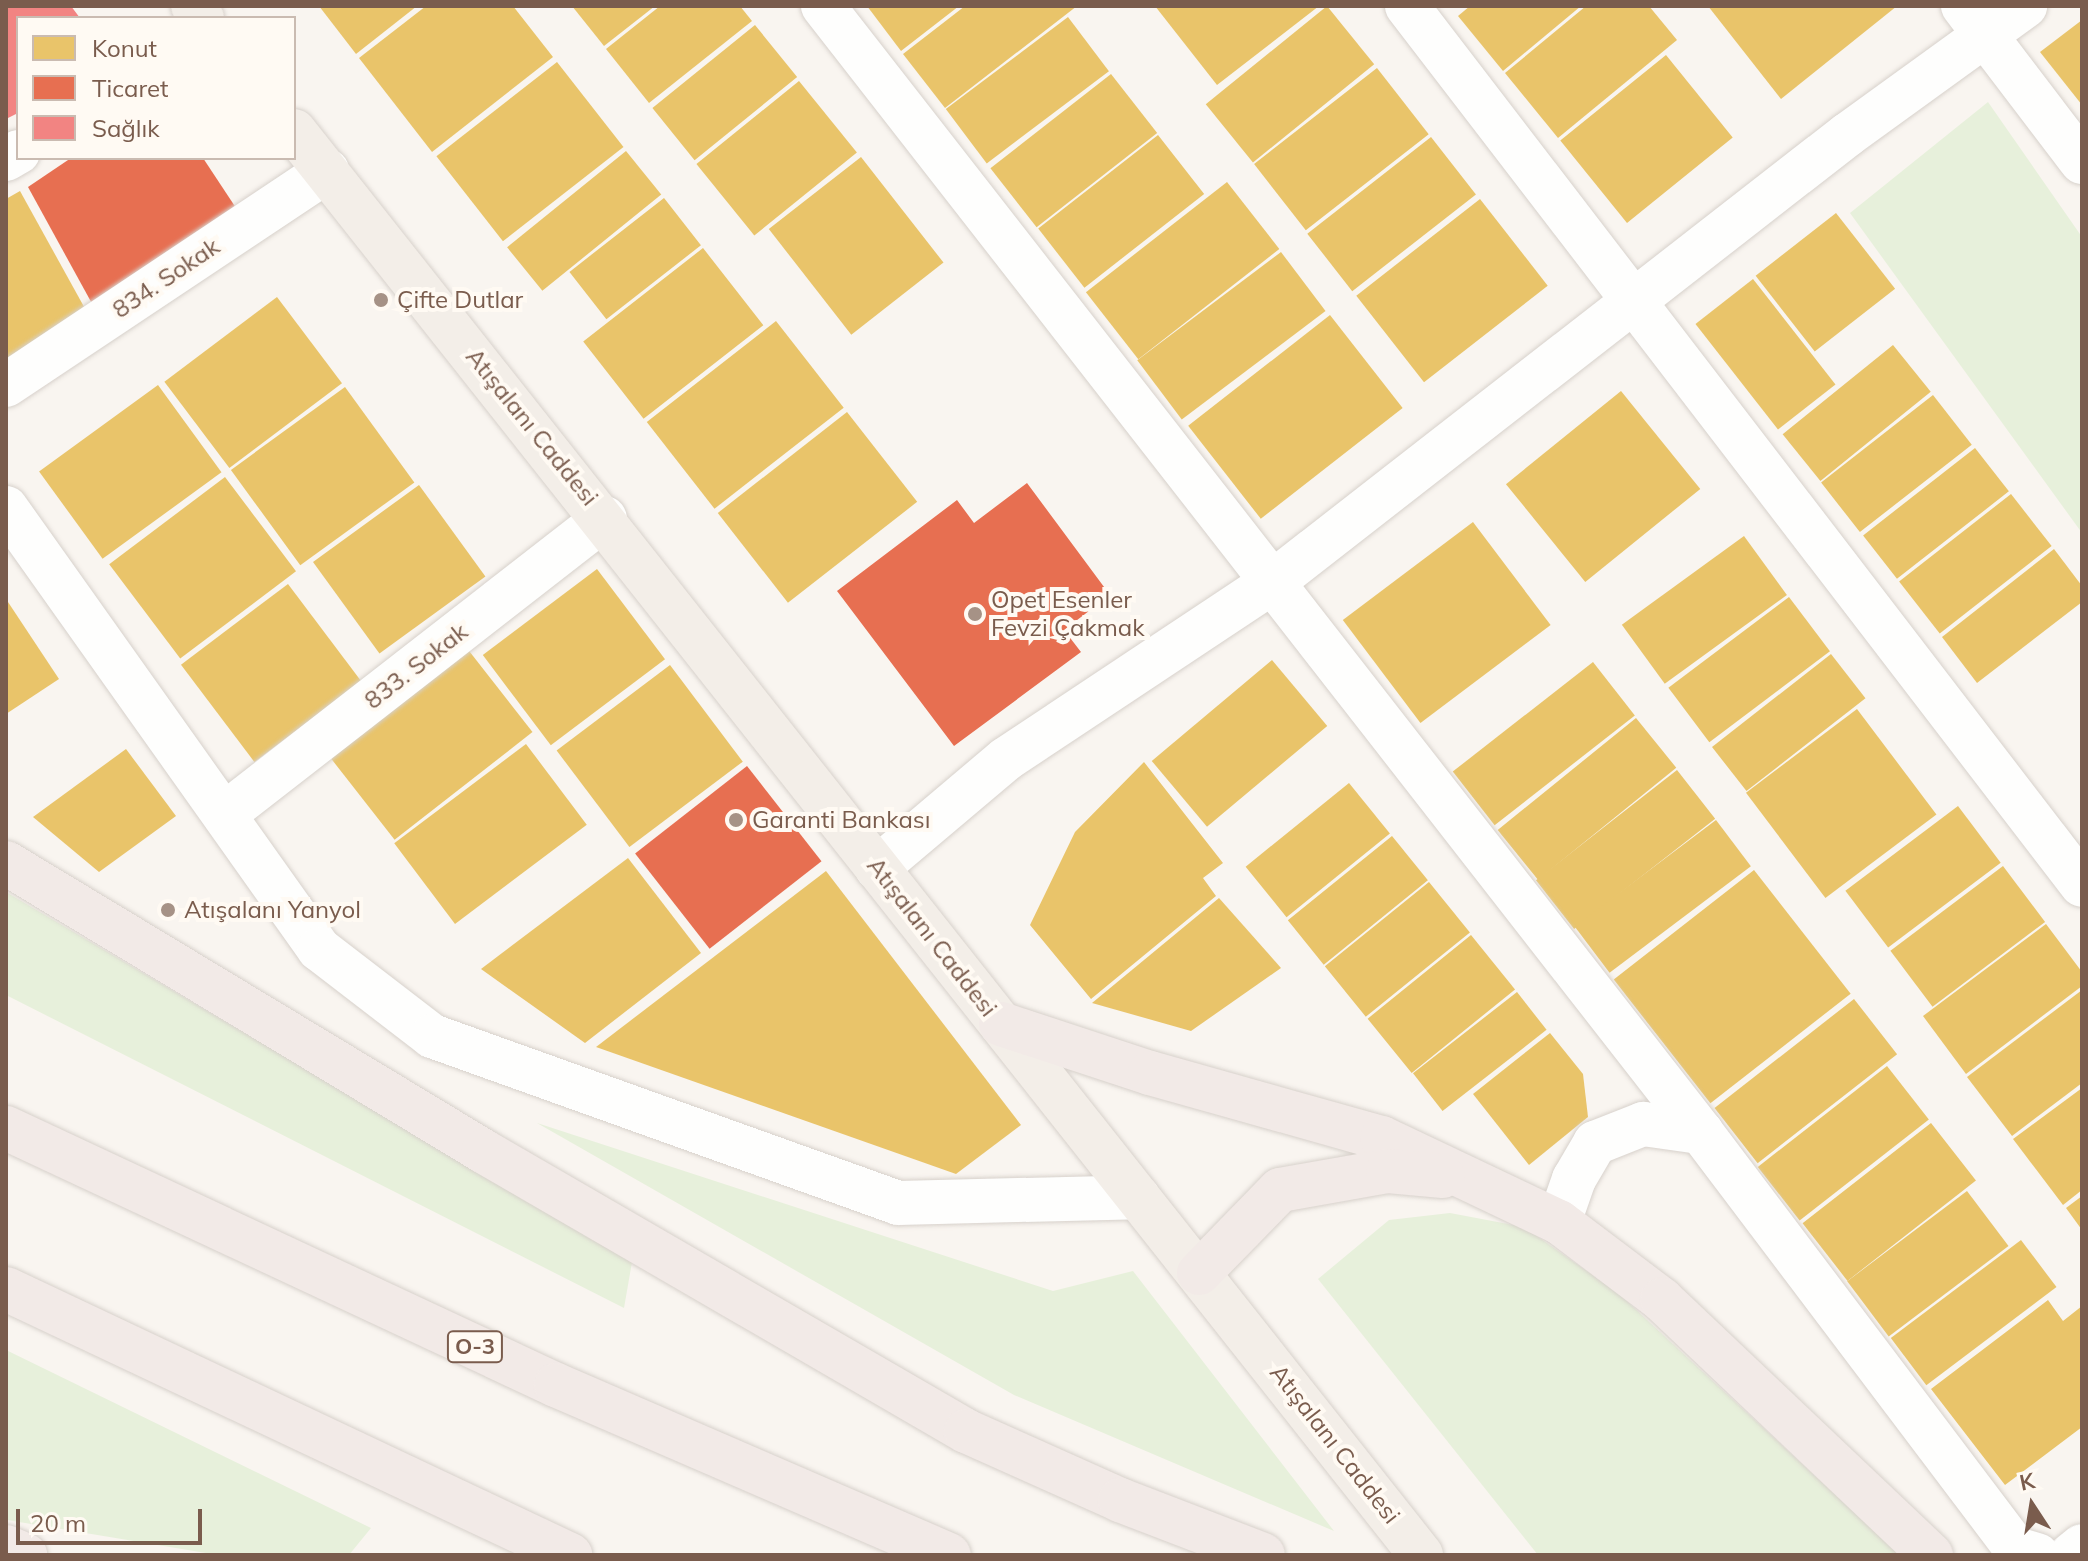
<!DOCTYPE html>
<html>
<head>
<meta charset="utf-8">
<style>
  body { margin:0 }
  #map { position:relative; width:2088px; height:1561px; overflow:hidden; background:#f9f5f0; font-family:Mulish,sans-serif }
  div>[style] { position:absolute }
  .green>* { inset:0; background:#e7f0db }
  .homes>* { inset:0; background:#e9c46a; transform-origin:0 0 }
  .shops>* { inset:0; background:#e76f51; transform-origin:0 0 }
  .health>* { inset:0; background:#f28482 }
  .roads { filter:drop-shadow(0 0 2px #d7d1cb) drop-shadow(0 0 2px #d7d1cb) }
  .minor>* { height:44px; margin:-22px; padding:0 22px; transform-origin:22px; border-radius:22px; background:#fefefd }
  .major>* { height:44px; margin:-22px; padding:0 22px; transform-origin:22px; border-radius:22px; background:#f3eee8 }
  .highway>* { height:44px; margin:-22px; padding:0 22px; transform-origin:22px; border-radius:22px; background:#f2eae7 }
  .dots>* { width:22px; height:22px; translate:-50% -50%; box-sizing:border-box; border:4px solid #fffaf3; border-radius:50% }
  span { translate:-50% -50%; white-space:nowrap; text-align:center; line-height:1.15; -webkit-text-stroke:8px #fffaf3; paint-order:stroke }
  .shield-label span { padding:2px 6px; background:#fffaf3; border:2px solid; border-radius:6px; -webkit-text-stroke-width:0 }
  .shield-label { font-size:22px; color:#7a5c4d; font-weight:700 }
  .street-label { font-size:24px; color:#7a5c4d }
  .poi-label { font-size:24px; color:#7a5c4d }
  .left { translate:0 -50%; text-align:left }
  .frame { position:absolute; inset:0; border:8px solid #7a5c4d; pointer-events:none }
  .legend { position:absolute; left:16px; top:16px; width:280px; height:144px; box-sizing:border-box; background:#fffaf3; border:2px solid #cabbb1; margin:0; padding:10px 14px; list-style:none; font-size:24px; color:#7a5c4d }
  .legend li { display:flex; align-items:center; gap:16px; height:40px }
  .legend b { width:40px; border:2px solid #cabbb1 }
  .north { position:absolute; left:1992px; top:1465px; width:80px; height:80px; -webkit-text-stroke:6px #fffaf3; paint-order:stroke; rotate:348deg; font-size:22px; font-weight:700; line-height:32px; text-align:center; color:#7a5c4d }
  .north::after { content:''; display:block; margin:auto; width:28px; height:36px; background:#7a5c4d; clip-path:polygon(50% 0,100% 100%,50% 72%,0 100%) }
  .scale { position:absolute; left:16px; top:1509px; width:186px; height:36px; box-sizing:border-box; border:4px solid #7a5c4d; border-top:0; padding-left:10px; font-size:24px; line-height:28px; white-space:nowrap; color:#7a5c4d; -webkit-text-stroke:6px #fffaf3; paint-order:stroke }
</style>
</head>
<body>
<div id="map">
  <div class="green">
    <div style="clip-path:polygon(1988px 102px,2082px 237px,2082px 533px,1850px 213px)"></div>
    <div style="clip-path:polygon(6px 892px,632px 1262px,624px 1308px,6px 995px)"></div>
    <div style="clip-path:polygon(537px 1123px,1053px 1291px,1133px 1271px,1334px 1531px,1014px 1395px)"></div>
    <div style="clip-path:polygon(1450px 1213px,1524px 1227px,1618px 1293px,1900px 1555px,1538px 1555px,1318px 1279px,1389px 1220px)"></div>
    <div style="clip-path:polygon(6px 1350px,371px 1528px,349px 1555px,218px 1555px,7px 1520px)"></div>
  </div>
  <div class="homes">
    <div style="clip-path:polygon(319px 6px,417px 6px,356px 54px)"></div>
    <div style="clip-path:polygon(426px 6px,513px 6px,553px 57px,432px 152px,359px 58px)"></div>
    <div style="clip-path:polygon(572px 6px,655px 6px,604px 46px)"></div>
    <div style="clip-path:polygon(660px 6px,740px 6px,752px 21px,649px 103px,606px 49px)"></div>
    <div style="clip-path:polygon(867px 6px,959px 6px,901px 51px)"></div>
    <div style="clip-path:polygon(965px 6px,1077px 6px,945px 108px,903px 54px)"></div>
    <div style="clip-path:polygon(1155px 6px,1319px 6px,1217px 85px)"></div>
    <div style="left:1327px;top:6px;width:75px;height:156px;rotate:51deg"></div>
    <div style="clip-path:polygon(1470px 6px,1581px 6px,1503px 71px,1458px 16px)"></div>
    <div style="clip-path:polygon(1586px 6px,1649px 6px,1677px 40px,1558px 138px,1505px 73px)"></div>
    <div style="clip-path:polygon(1708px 6px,1897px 6px,1781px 99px)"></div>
    <div style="left:1068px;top:17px;width:68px;height:153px;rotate:53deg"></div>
    <div style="clip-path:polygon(2082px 20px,2082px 105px,2040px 52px)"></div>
    <div style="left:755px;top:25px;width:67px;height:132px;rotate:51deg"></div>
    <div style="left:1666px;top:55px;width:106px;height:136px;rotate:51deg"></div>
    <div style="left:557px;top:62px;width:108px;height:153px;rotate:52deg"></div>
    <div style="left:1377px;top:68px;width:84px;height:156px;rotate:52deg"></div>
    <div style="left:1111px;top:74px;width:75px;height:153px;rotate:52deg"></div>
    <div style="left:799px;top:81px;width:92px;height:132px;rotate:51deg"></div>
    <div style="left:1158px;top:135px;width:75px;height:152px;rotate:52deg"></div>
    <div style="left:1431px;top:137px;width:73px;height:157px;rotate:52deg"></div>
    <div style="left:626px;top:151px;width:56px;height:153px;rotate:51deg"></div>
    <div style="left:861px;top:157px;width:134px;height:117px;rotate:52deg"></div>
    <div style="left:1227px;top:182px;width:85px;height:179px;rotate:52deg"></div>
    <div style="clip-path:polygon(20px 191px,88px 314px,6px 367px,6px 199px)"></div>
    <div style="left:664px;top:198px;width:60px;height:120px;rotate:52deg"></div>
    <div style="left:1480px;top:199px;width:110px;height:157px;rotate:52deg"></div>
    <div style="left:1836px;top:213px;width:96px;height:102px;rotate:52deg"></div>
    <div style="left:703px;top:248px;width:98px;height:152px;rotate:52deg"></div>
    <div style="left:1281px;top:252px;width:74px;height:180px;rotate:53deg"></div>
    <div style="left:1753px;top:279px;width:134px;height:73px;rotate:52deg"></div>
    <div style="left:277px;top:297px;width:108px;height:141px;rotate:53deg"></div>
    <div style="left:1330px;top:315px;width:118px;height:180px;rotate:52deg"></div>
    <div style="left:776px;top:321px;width:110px;height:164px;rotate:52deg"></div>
    <div style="left:1893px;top:345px;width:60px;height:142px;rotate:51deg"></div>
    <div style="left:158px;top:385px;width:108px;height:147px;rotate:54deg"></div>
    <div style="left:345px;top:387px;width:118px;height:141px;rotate:54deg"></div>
    <div style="left:1621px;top:391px;width:126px;height:148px;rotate:51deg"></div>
    <div style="left:1933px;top:395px;width:63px;height:142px;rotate:52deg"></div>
    <div style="left:847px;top:412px;width:114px;height:164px;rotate:52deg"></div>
    <div style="left:1975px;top:448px;width:55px;height:142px;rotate:52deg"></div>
    <div style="left:225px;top:477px;width:118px;height:145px;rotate:53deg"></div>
    <div style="left:419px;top:485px;width:113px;height:131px;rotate:54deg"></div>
    <div style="left:2011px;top:494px;width:66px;height:142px;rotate:52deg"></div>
    <div style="left:1473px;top:522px;width:129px;height:163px;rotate:53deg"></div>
    <div style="left:1744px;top:536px;width:73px;height:151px;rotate:54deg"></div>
    <div style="clip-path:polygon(2054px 549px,2082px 586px,2082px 602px,1977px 683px,1942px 637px)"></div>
    <div style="left:597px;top:569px;width:113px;height:143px;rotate:53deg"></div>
    <div style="left:288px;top:584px;width:122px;height:134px;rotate:53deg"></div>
    <div style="left:1789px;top:597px;width:68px;height:151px;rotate:53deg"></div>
    <div style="clip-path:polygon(6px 599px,59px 679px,6px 714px)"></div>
    <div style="left:466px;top:647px;width:108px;height:175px;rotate:52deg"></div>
    <div style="left:1831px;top:654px;width:56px;height:151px;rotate:52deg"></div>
    <div style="left:1272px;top:660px;width:86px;height:157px;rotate:50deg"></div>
    <div style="left:1593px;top:662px;width:68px;height:178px;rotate:52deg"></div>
    <div style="left:670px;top:665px;width:121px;height:142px;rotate:53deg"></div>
    <div style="left:1857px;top:709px;width:132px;height:139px;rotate:53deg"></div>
    <div style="left:1636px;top:718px;width:64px;height:178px;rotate:51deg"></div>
    <div style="left:526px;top:744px;width:101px;height:165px;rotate:53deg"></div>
    <div style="clip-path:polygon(126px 749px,176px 816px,99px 872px,33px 817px)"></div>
    <div style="clip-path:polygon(1144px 762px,1223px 863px,1203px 878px,1216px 896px,1091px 999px,1030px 925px,1075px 832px)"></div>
    <div style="left:1677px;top:770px;width:62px;height:179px;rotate:52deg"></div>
    <div style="left:1349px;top:783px;width:65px;height:133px;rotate:51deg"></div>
    <div style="left:1958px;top:806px;width:71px;height:141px;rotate:53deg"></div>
    <div style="left:1716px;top:820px;width:58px;height:177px;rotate:53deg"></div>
    <div style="left:1392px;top:836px;width:57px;height:134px;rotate:51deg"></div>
    <div style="clip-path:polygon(628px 858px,701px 953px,585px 1043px,481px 969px)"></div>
    <div style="left:2003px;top:866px;width:70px;height:141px;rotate:53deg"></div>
    <div style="left:1754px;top:870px;width:157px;height:178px;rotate:52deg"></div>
    <div style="clip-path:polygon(826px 871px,1021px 1125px,956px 1174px,596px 1047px)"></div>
    <div style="left:1429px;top:882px;width:65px;height:134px;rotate:51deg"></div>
    <div style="clip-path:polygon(1219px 898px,1281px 968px,1191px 1031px,1092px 1003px)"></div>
    <div style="clip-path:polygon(2046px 924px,2082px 972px,2082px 986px,1966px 1074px,1923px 1016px)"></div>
    <div style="left:1471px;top:935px;width:70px;height:133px;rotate:51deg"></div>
    <div style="clip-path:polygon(2082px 990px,2082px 1083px,2012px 1136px,1967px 1077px)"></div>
    <div style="left:1517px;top:992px;width:48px;height:132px;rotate:52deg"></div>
    <div style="left:1854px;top:999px;width:70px;height:177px;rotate:52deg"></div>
    <div style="clip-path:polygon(1550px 1033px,1583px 1074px,1588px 1117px,1529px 1165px,1473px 1094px)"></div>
    <div style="left:1887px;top:1066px;width:68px;height:164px;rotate:52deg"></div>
    <div style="clip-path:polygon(2082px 1088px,2082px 1190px,2063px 1205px,2013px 1139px)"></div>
    <div style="left:1931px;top:1123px;width:73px;height:163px;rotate:52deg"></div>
    <div style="left:1967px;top:1191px;width:69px;height:150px;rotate:53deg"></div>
    <div style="clip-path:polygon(2082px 1196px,2082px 1230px,2066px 1208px)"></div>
    <div style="left:2021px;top:1240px;width:59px;height:163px;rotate:53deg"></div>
    <div style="clip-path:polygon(2048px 1300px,2063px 1321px,2082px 1306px,2082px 1427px,2005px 1485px,1931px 1389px)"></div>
  </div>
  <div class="shops">
    <div style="clip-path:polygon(71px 158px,203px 158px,240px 214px,95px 309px,28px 187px)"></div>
    <div style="clip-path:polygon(1027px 483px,1110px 595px,1064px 630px,1081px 652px,954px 746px,837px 591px,957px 500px,974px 523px)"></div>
    <div style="left:747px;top:766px;width:121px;height:142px;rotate:52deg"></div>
  </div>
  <div class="health">
    <div style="clip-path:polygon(6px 6px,71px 6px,80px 18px,18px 18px,18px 113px,6px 119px)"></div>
  </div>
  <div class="roads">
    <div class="minor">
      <div style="left:823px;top:6px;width:1428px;rotate:52.05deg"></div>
      <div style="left:1701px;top:1132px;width:523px;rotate:52.93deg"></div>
      <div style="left:2016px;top:1549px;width:22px;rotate:16deg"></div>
      <div style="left:1407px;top:6px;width:1108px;rotate:52.48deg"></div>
      <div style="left:1963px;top:6px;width:196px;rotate:52.7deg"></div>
      <div style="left:6px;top:159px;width:14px;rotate:-30deg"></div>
      <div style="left:6px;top:385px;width:386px;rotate:-33.7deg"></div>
      <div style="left:6px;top:508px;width:541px;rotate:54.63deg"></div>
      <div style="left:319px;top:949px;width:143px;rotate:37.6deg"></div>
      <div style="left:432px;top:1036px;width:495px;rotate:19.7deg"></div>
      <div style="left:898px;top:1203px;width:240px;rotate:-1.4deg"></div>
      <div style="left:226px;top:813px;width:480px;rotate:-37.9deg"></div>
      <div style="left:877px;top:868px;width:169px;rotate:-40.2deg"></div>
      <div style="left:1006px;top:759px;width:322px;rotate:-33.6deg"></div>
      <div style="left:1274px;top:581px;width:726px;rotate:-37.9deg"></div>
      <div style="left:1847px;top:135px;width:220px;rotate:-35.9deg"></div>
      <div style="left:1559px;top:1222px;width:46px;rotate:-70.8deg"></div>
      <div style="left:1574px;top:1179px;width:42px;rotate:-59.7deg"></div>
      <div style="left:1595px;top:1143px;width:52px;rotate:-21.6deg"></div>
      <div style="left:1643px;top:1124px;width:59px;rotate:7.9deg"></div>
      <div style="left:2071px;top:1555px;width:14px;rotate:-39deg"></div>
    </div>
    <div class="major">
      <div style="left:193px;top:6px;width:15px;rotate:53deg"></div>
      <div style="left:294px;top:131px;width:1816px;rotate:51.64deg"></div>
    </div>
    <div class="highway">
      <div style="left:6px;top:863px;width:557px;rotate:31.12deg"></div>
      <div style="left:483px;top:1151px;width:558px;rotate:30.1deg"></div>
      <div style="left:966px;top:1431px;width:169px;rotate:24.1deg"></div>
      <div style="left:1120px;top:1500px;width:153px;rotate:21deg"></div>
      <div style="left:1001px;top:1024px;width:157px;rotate:18.2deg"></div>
      <div style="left:1150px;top:1073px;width:241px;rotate:15.7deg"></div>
      <div style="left:1382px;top:1138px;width:196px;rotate:25.4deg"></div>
      <div style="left:1559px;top:1222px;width:129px;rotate:37.1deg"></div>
      <div style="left:1662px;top:1300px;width:371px;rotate:43.5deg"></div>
      <div style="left:6px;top:1128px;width:607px;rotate:25.05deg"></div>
      <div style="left:556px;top:1385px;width:428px;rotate:23.4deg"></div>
      <div style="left:1199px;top:1273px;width:116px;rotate:-45.7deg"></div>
      <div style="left:1280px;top:1190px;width:110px;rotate:-10deg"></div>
      <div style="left:1388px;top:1171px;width:55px;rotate:5.2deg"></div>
      <div style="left:6px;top:1289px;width:624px;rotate:25.25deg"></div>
      <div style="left:6px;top:1547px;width:21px;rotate:23deg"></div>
    </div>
  </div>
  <div class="dots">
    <div style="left:381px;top:300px;background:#a69286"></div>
    <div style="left:975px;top:614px;background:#a69286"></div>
    <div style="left:736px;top:820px;background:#a69286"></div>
    <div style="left:168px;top:910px;background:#a69286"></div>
  </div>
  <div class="shield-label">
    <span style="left:475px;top:1347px">O-3</span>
  </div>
  <div class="street-label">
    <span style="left:166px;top:278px;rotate:-34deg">834. Sokak</span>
    <span style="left:532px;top:427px;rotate:51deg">Atışalanı Caddesi</span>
    <span style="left:416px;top:666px;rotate:-38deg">833. Sokak</span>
    <span style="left:932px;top:937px;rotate:52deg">Atışalanı Caddesi</span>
    <span style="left:1335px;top:1444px;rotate:52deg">Atışalanı Caddesi</span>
  </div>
  <div class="poi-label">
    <span class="left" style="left:397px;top:300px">Çifte Dutlar</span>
    <span class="left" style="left:991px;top:614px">Opet Esenler<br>Fevzi Çakmak</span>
    <span class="left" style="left:752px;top:820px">Garanti Bankası</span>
    <span class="left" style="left:184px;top:910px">Atışalanı Yanyol</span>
  </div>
  <div class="frame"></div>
  <ul class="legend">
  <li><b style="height:22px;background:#e9c46a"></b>Konut</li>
  <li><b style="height:22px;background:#e76f51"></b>Ticaret</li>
  <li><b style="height:22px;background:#f28482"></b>Sağlık</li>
  </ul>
  <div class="north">K</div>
  <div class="scale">20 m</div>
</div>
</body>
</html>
